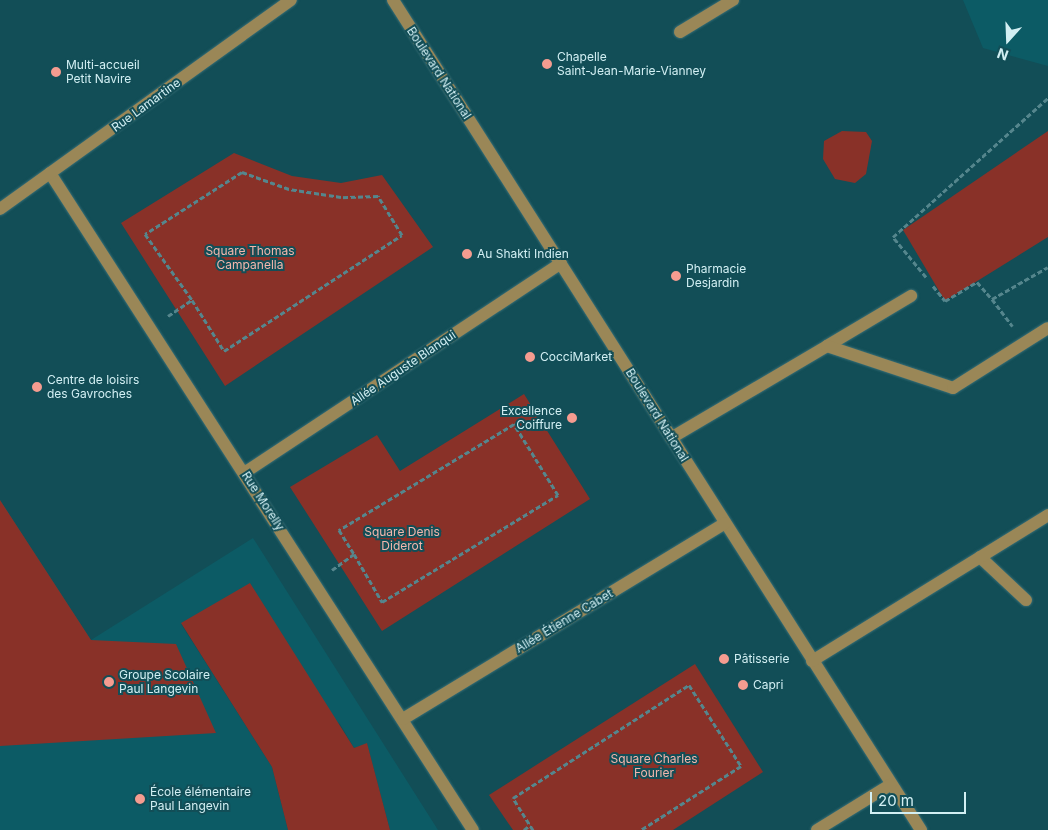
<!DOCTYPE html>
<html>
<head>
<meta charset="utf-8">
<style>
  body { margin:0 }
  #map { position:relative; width:1048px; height:830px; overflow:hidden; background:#124e57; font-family:Inter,sans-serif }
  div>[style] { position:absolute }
  .built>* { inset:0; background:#0c5b65 }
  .green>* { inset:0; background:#893128 }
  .path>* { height:3px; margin-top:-1.5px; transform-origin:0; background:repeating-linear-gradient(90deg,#55868d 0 5px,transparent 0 7.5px) }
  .roads { filter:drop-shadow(0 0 1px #386e76) drop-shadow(0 0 1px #386e76) }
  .minor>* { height:12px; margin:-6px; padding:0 6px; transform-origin:6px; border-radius:6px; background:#9a8757 }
  .dots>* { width:14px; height:14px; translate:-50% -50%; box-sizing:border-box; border:2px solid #124e57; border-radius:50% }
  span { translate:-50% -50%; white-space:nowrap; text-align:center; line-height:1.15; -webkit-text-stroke:4px #124e57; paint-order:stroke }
  .poi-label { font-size:12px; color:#d2eff3 }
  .left { translate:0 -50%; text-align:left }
  .right { translate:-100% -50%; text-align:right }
  .street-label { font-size:12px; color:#d2eff3 }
  .park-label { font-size:12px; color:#f3b6ac }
  .north { position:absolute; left:983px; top:15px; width:50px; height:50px; -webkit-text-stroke:4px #124e57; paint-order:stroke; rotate:200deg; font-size:14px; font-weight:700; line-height:20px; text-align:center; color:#d2eff3 }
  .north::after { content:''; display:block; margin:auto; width:18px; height:22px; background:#d2eff3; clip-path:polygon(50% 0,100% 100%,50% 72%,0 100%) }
  .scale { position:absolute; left:870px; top:792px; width:96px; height:22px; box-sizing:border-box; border:2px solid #d2eff3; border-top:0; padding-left:6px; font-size:15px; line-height:18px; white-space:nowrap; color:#d2eff3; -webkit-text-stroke:4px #124e57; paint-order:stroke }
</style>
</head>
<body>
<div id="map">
  <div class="built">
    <div style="clip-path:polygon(963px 0,1048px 0,1048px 66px,983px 48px)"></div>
    <div style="clip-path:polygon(0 500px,91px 640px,253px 538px,438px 830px,390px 830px,367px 744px,354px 748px,340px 724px,181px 624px,272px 767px,288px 830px,0 830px)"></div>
  </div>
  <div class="green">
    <div style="clip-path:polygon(842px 131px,866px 132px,872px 141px,866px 174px,855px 183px,835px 179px,823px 159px,824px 141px)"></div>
    <div style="clip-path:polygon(1048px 131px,1048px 237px,945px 301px,903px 230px)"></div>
    <div style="clip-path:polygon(234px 153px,292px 176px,341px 183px,382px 175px,433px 247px,225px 386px,121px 223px)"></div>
    <div style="clip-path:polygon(524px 394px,590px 499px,382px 631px,290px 487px,377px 435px,400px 471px)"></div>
    <div style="clip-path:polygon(0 500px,91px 640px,176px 644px,216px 733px,0 746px)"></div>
    <div style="clip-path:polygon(250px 583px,354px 748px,367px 743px,390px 830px,288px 830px,272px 767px,181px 623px)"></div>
    <div style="clip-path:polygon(695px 664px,763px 772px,673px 830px,513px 830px,489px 795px)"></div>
  </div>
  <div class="path">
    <div style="left:926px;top:277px;width:52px;rotate:-129.5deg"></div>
    <div style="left:893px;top:237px;width:208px;rotate:-41.9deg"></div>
    <div style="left:933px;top:286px;width:19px;rotate:51deg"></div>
    <div style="left:945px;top:301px;width:37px;rotate:-31deg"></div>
    <div style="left:977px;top:282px;width:23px;rotate:49deg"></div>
    <div style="left:992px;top:299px;width:64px;rotate:-29.7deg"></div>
    <div style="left:992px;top:299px;width:34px;rotate:53deg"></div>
    <div style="left:168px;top:316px;width:29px;rotate:-34deg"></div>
    <div style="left:192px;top:300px;width:60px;rotate:57.9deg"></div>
    <div style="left:224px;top:351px;width:212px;rotate:-33.1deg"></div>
    <div style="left:402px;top:235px;width:46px;rotate:-121.6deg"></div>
    <div style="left:378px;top:196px;width:37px;rotate:178deg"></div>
    <div style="left:341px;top:197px;width:53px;rotate:-171.3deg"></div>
    <div style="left:289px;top:189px;width:50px;rotate:-160.1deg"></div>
    <div style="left:242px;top:172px;width:115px;rotate:147.4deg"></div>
    <div style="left:145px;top:234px;width:81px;rotate:54.5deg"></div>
    <div style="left:332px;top:570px;width:27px;rotate:-36deg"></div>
    <div style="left:354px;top:554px;width:56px;rotate:59.7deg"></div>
    <div style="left:382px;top:602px;width:206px;rotate:-31.3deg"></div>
    <div style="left:558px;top:495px;width:84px;rotate:-121.8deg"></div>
    <div style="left:514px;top:424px;width:205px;rotate:148.8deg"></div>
    <div style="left:339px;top:530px;width:28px;rotate:58deg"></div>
    <div style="left:524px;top:830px;width:8px;rotate:-40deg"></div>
    <div style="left:533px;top:830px;width:38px;rotate:-122deg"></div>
    <div style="left:513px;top:798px;width:209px;rotate:-32.7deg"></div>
    <div style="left:689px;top:685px;width:96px;rotate:57.3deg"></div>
    <div style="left:741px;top:766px;width:119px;rotate:147.4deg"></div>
  </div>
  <div class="roads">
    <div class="minor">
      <div style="left:393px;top:0;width:984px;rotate:57.54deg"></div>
      <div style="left:680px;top:32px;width:62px;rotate:-31.1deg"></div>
      <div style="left:50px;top:173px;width:781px;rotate:57.23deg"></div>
      <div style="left:0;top:209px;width:358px;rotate:-35.7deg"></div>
      <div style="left:827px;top:346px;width:98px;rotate:-30.8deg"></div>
      <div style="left:671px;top:438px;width:181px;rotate:-30.5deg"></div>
      <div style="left:827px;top:346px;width:133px;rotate:18.4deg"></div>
      <div style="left:953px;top:388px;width:112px;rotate:-32.3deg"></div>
      <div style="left:244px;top:473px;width:380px;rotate:-33.5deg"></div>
      <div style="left:980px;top:557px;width:63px;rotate:43.1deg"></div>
      <div style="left:812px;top:661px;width:278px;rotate:-31.7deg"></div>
      <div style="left:403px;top:719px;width:377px;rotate:-31.3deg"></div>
      <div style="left:817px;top:830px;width:86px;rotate:-31.7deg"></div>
    </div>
  </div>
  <div class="dots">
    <div style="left:547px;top:64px;background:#f59c90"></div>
    <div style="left:56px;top:72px;background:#f59c90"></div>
    <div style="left:467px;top:254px;background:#f59c90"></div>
    <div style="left:676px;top:276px;background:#f59c90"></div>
    <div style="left:530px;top:357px;background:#f59c90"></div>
    <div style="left:37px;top:387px;background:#f59c90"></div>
    <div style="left:572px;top:418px;background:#f59c90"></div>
    <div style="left:724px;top:659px;background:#f59c90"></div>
    <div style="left:109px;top:682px;background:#f59c90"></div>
    <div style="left:743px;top:685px;background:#f59c90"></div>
    <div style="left:140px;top:799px;background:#f59c90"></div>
  </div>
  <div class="poi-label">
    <span class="left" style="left:557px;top:64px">Chapelle<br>Saint-Jean-Marie-Vianney</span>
    <span class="left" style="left:66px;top:72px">Multi-accueil<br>Petit Navire</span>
    <span class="left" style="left:477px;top:254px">Au Shakti Indien</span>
    <span class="left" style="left:686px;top:276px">Pharmacie<br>Desjardin</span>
    <span class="left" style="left:540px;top:357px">CocciMarket</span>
    <span class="left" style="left:47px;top:387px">Centre de loisirs<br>des Gavroches</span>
    <span class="right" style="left:562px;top:418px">Excellence<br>Coiffure</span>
    <span class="left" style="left:734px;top:659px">Pâtisserie</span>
    <span class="left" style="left:119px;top:682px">Groupe Scolaire<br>Paul Langevin</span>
    <span class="left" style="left:753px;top:685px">Capri</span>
    <span class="left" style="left:150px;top:799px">École élémentaire<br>Paul Langevin</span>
  </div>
  <div class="street-label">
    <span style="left:439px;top:73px;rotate:57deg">Boulevard National</span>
    <span style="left:146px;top:105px;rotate:-36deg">Rue Lamartine</span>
    <span style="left:403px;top:368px;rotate:-34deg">Allée Auguste Blanqui</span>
    <span style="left:657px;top:415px;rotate:58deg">Boulevard National</span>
    <span style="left:263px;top:501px;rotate:57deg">Rue Morelly</span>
    <span style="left:564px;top:621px;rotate:-31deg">Allée Étienne Cabet</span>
  </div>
  <div class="park-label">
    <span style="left:250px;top:258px">Square Thomas<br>Campanella</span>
    <span style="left:402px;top:539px">Square Denis<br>Diderot</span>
    <span style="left:654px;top:766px">Square Charles<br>Fourier</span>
  </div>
  <div class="north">N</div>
  <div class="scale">20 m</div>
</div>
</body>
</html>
